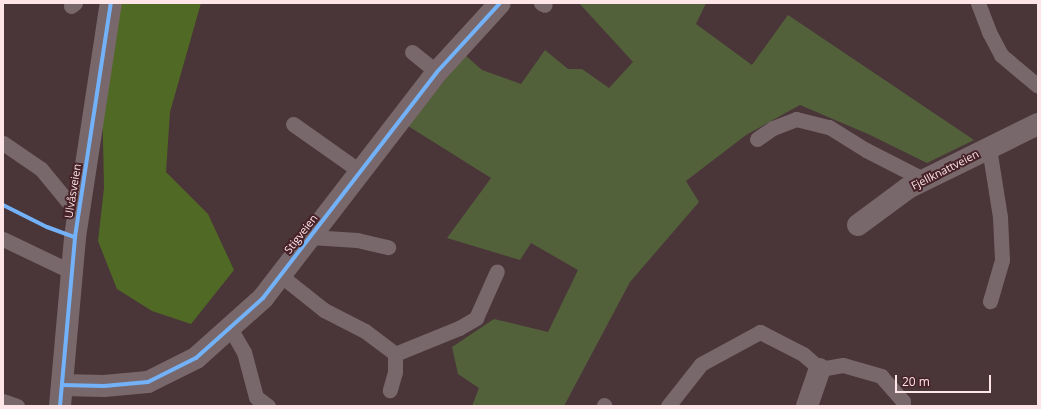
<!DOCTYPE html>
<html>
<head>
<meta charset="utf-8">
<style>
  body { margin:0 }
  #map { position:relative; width:1041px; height:409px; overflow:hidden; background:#4a3539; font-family:"Open Sans",sans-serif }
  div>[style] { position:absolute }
  .green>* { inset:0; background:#53613b }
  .forest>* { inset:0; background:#506924 }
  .lane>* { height:15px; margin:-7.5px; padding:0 7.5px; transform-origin:7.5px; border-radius:7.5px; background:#78686b }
  .street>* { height:22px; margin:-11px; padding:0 11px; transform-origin:11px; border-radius:11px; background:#78686b }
  .cycleway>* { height:4px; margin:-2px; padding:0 2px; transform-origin:2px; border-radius:2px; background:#73b2f8 }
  span { translate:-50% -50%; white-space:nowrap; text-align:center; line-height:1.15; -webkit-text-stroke:4px #472229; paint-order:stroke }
  .street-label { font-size:11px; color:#fee5e8 }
  .frame { position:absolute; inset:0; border:4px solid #fee5e8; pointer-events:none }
  .scale { position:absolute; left:895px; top:375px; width:96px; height:18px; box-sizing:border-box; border:2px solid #fee5e8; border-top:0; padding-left:5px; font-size:12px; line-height:14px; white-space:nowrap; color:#fee5e8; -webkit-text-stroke:3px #472229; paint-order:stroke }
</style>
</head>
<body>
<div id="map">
  <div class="green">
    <div style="clip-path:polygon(579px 3px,706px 3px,696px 24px,752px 65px,788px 15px,974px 140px,927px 163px,868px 134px,800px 105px,746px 135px,686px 181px,699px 202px,630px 282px,564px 406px,472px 406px,479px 388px,458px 374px,452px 347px,494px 319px,548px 332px,578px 270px,531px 243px,520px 260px,447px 238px,491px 178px,408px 126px,465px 55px,482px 70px,521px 84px,545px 50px,568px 69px,582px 69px,609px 88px,633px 62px)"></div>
  </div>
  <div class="forest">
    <div style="clip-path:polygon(100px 3px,201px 3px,170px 112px,166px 172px,208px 214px,234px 270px,191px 324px,152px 311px,117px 289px,98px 241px,104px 188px)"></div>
  </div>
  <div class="lane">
    <div style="left:541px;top:3px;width:4px;rotate:27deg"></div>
    <div style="left:978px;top:3px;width:31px;rotate:69deg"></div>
    <div style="left:989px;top:32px;width:26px;rotate:62deg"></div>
    <div style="left:1001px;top:55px;width:48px;rotate:40deg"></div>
    <div style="left:71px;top:6px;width:5px;rotate:-37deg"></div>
    <div style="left:412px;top:52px;width:32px;rotate:39deg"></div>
    <div style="left:293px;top:124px;width:83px;rotate:35.2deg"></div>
    <div style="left:757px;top:139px;width:19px;rotate:-35deg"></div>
    <div style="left:773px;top:128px;width:25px;rotate:-21deg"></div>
    <div style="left:796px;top:119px;width:34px;rotate:14deg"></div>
    <div style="left:829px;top:127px;width:44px;rotate:31.9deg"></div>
    <div style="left:866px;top:150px;width:66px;rotate:27deg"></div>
    <div style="left:3px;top:143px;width:46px;rotate:34.4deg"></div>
    <div style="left:41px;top:169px;width:58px;rotate:50.6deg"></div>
    <div style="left:989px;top:148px;width:70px;rotate:80.9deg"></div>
    <div style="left:1000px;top:217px;width:43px;rotate:87.3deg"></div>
    <div style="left:1002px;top:260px;width:43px;rotate:106.3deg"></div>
    <div style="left:310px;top:237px;width:47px;rotate:3.7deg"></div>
    <div style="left:357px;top:240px;width:32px;rotate:13deg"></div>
    <div style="left:3px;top:239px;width:76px;rotate:25.6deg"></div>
    <div style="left:280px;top:275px;width:56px;rotate:38.5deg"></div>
    <div style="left:324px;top:310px;width:46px;rotate:27.1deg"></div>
    <div style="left:365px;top:331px;width:38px;rotate:37deg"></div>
    <div style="left:395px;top:354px;width:18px;rotate:90deg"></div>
    <div style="left:395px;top:372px;width:19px;rotate:106deg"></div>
    <div style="left:230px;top:328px;width:28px;rotate:60deg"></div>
    <div style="left:244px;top:352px;width:47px;rotate:75.1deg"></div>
    <div style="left:256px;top:397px;width:15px;rotate:37deg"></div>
    <div style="left:395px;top:354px;width:69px;rotate:-22.1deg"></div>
    <div style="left:459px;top:328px;width:20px;rotate:-30deg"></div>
    <div style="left:476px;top:318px;width:51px;rotate:-65.9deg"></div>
    <div style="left:3px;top:401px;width:15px;rotate:20deg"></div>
    <div style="left:604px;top:405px;width:1px;rotate:45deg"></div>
    <div style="left:668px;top:406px;width:53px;rotate:-51.8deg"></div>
    <div style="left:701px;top:364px;width:67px;rotate:-28.5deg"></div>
    <div style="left:760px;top:332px;width:48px;rotate:27.1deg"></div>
    <div style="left:803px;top:354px;width:23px;rotate:41deg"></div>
    <div style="left:820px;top:369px;width:23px;rotate:-10deg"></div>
    <div style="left:843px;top:365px;width:40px;rotate:16deg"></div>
    <div style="left:881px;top:376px;width:33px;rotate:49deg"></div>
    <div style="left:903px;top:401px;width:5px;rotate:90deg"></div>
  </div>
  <div class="street">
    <div style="left:858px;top:225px;width:62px;rotate:-36.5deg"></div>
    <div style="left:908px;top:188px;width:145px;rotate:-26.2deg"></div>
    <div style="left:62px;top:385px;width:42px;rotate:1.4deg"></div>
    <div style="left:104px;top:386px;width:44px;rotate:-5.2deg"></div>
    <div style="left:148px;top:382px;width:54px;rotate:-26.6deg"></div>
    <div style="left:196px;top:358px;width:90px;rotate:-41.8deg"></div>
    <div style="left:263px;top:298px;width:285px;rotate:-52.4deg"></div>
    <div style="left:437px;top:72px;width:93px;rotate:-47.6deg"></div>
    <div style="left:60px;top:406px;width:170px;rotate:-84.9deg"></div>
    <div style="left:75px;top:237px;width:237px;rotate:-81.3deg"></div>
    <div style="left:807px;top:406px;width:39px;rotate:-71deg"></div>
  </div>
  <div class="cycleway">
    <div style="left:3px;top:205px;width:49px;rotate:26.6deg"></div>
    <div style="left:47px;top:227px;width:30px;rotate:20deg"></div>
    <div style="left:62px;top:385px;width:42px;rotate:1.4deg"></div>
    <div style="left:104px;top:386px;width:44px;rotate:-5.2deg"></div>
    <div style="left:148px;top:382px;width:54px;rotate:-26.6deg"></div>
    <div style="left:196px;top:358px;width:90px;rotate:-41.8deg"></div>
    <div style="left:263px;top:298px;width:285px;rotate:-52.4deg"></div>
    <div style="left:437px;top:72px;width:93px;rotate:-47.6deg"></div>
    <div style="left:60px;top:406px;width:170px;rotate:-84.9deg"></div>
    <div style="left:75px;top:237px;width:237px;rotate:-81.3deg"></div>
  </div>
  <div class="street-label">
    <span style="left:945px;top:170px;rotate:-27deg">Fjellknattveien</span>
    <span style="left:73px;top:191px;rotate:-81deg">Ulvåsveien</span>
    <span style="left:301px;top:234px;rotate:-52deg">Stigveien</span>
  </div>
  <div class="frame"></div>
  <div class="scale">20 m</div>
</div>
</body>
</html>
